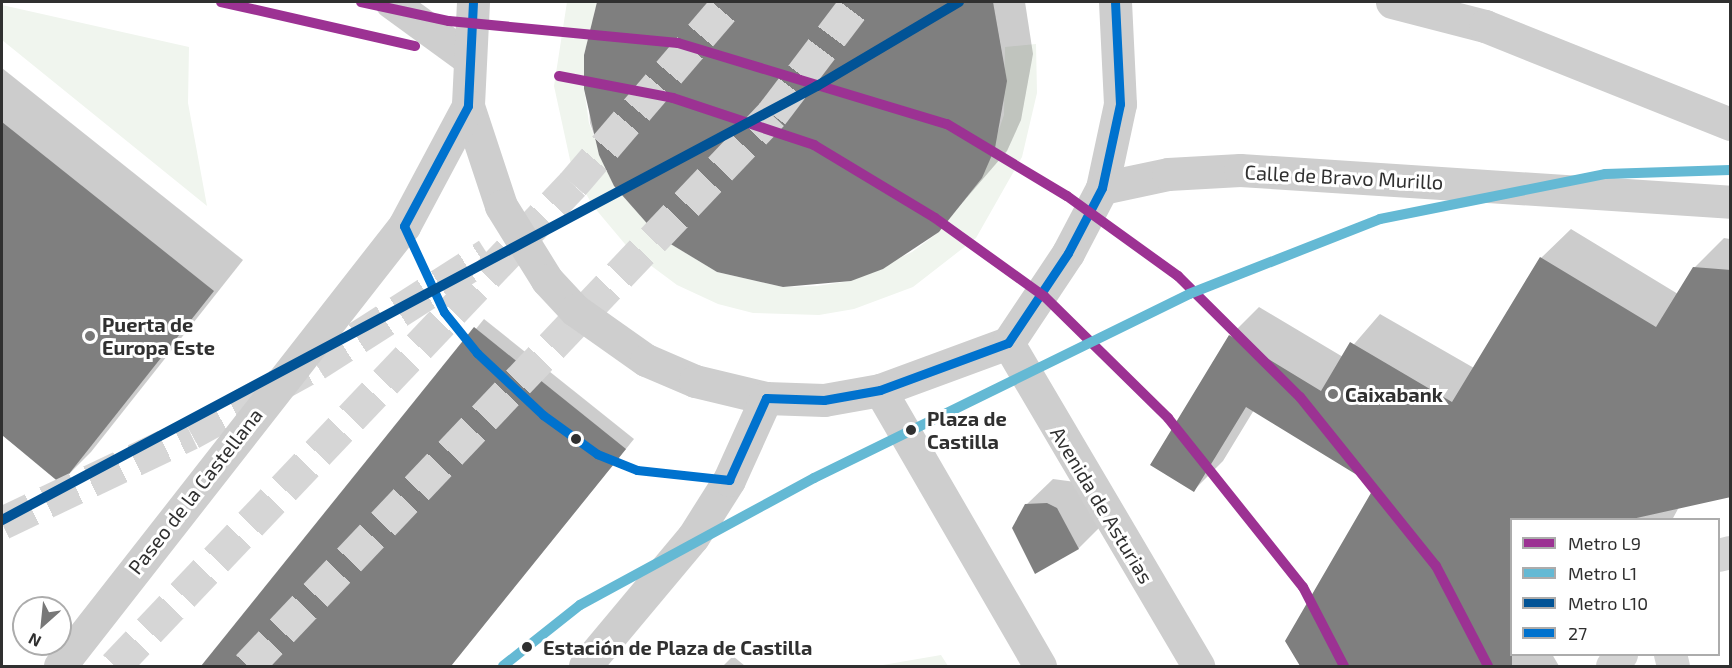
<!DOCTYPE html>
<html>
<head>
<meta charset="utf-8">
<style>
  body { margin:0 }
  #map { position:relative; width:1732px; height:668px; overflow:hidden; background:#fff; font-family:"Exo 2",sans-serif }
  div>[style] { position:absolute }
  .green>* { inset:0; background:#f0f5ee }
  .shadow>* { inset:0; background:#0003 }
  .building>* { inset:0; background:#7f7f7f }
  .highway-tunnel>* { height:33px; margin-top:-16.5px; transform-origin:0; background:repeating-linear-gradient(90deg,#d6d6d6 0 33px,transparent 0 49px) }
  .street>* { height:33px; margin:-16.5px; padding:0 16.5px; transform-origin:16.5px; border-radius:16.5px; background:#d4d4d4 }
  .secondary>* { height:33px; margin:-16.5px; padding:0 16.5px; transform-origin:16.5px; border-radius:16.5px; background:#cecece }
  .bus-1>* { height:9px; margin:-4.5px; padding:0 4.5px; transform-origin:4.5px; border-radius:4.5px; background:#0072ce }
  .metro-1>* { height:10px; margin:-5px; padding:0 5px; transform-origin:5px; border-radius:5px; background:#9c3293 }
  .metro-2>* { height:10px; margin:-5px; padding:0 5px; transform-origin:5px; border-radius:5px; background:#64b9d4 }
  .metro-3>* { height:10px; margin:-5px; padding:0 5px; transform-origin:5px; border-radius:5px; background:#015396 }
  .dots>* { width:16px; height:16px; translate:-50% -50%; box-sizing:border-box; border:3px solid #fff; border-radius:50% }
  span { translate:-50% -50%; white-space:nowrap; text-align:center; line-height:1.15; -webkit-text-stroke:6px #fff; paint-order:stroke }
  .street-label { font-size:20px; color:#303030 }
  .poi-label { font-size:20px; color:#303030; font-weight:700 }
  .left { translate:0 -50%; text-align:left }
  .stop-label { font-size:20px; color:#303030; font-weight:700 }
  .frame { position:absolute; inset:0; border:3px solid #303030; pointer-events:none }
  .legend { position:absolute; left:1510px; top:518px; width:210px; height:138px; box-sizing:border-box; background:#fff; border:2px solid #acacac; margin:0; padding:8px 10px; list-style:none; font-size:18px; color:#303030 }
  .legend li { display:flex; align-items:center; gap:12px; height:30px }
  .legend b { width:30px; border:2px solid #acacac }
  .north { position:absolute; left:12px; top:596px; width:60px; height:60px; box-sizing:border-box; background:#fff; border:2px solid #acacac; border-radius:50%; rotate:207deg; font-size:16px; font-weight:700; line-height:24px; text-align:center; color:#303030 }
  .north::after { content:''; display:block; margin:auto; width:21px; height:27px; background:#787878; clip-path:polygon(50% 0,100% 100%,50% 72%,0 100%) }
</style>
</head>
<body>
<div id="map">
  <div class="green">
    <div style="clip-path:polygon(567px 2px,597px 2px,584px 55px,584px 89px,589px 123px,614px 186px,659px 237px,717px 272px,783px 287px,817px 286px,850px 281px,912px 252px,939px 232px,982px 178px,1004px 115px,1005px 47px,1036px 44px,1037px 93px,1022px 157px,976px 238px,913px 287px,854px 309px,819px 315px,753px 313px,718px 304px,677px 285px,630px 250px,593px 206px,572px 169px,554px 86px)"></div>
    <div style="clip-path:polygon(2px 5px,189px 47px,188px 103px,207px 206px,2px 40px)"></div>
    <div style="clip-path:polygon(941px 655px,948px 666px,877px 666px)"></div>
  </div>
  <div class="shadow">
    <div style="clip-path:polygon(600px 2px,1025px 2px,1033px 54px,1021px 120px,1007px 151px,938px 231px,601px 155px,590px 123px,586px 55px)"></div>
    <div style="clip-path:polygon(2px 68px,243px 260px,91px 452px,61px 482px,2px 435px)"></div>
    <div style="clip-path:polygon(1571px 229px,1678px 294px,1694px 268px,1724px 238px,1730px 239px,1730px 496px,1684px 498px,1672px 520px,1512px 520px,1512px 654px,1552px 654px,1559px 666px,1302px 666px,1287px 641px,1377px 486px,1254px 410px,1223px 461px,1194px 490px,1230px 336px,1259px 307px,1343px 357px,1380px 314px,1474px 368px,1541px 258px)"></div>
    <div style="clip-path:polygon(484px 319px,634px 439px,451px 666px,203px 666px)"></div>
    <div style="clip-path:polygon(1053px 479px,1083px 483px,1105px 522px,1079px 548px,1036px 572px,1026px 505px)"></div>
    <div style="clip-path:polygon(733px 656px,745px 666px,723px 666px)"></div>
  </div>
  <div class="building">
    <div style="clip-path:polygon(597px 2px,993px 2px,1007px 81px,995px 148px,982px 178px,939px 232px,883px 269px,851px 281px,783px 287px,717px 272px,659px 237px,614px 186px,599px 155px,584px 89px,584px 55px)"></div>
    <div style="clip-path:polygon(2px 122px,214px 291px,61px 484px,2px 435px)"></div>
    <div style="clip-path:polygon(1540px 257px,1656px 327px,1693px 267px,1731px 270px,1731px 497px,1632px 519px,1512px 519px,1512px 666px,1300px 666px,1285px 641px,1375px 486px,1246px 407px,1194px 492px,1150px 465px,1229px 335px,1321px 391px,1350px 342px,1452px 402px)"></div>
    <div style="clip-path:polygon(474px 327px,626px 449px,451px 666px,201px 666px)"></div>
    <div style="clip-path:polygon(1047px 503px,1057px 508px,1079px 549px,1035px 574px,1012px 528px,1025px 504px)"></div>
  </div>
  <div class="highway-tunnel">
    <div style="left:2px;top:523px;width:209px;rotate:-25.5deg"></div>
    <div style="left:191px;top:433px;width:143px;rotate:-28.9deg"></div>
    <div style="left:316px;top:364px;width:204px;rotate:-32.6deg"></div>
    <div style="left:115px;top:666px;width:665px;rotate:-46.46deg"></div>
    <div style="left:573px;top:184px;width:240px;rotate:-49.4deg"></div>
    <div style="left:248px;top:666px;width:761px;rotate:-46.49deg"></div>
    <div style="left:772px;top:114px;width:141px;rotate:-52.8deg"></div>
  </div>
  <div class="street">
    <div style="left:1718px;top:555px;width:12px;rotate:-14deg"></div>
    <div style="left:1670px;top:654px;width:12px;rotate:76deg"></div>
    <div style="left:1612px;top:666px;width:15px;rotate:-53deg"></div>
  </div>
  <div class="secondary">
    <div style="left:391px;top:2px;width:95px;rotate:36deg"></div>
    <div style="left:473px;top:2px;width:104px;rotate:92.8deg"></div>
    <div style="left:468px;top:106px;width:105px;rotate:71.7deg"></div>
    <div style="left:501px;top:206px;width:87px;rotate:58.1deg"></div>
    <div style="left:547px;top:280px;width:41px;rotate:47deg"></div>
    <div style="left:575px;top:310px;width:87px;rotate:35.2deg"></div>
    <div style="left:646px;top:360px;width:53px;rotate:23.2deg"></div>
    <div style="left:695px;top:381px;width:73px;rotate:13.5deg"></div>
    <div style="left:766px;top:398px;width:58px;rotate:2deg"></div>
    <div style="left:824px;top:400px;width:57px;rotate:-10.1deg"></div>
    <div style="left:880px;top:390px;width:136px;rotate:-20.2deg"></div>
    <div style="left:1008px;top:343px;width:108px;rotate:-56.3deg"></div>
    <div style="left:1068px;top:253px;width:73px;rotate:-62.4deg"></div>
    <div style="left:1102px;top:188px;width:86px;rotate:-77.9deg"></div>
    <div style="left:1120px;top:104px;width:102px;rotate:-92.8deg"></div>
    <div style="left:1392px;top:2px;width:96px;rotate:14.5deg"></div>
    <div style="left:1485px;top:26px;width:264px;rotate:21.8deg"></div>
    <div style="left:1102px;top:188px;width:67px;rotate:-12deg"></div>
    <div style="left:1168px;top:174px;width:72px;rotate:-3.2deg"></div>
    <div style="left:1240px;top:170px;width:491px;rotate:3.7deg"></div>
    <div style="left:1008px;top:343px;width:375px;rotate:59.5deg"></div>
    <div style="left:880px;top:390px;width:319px;rotate:59.9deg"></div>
    <div style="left:60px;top:666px;width:559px;rotate:-51.98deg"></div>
    <div style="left:404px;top:226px;width:136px;rotate:-61.9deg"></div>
    <div style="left:585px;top:666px;width:168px;rotate:-50.1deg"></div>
    <div style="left:693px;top:537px;width:67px;rotate:-57.7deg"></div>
    <div style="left:729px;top:480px;width:90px;rotate:-65.7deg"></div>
  </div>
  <div class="bus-1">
    <div style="left:473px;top:2px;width:104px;rotate:92.8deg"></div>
    <div style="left:468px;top:106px;width:136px;rotate:118.1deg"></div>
    <div style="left:404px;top:226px;width:95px;rotate:65.1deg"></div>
    <div style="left:444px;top:312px;width:53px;rotate:51.2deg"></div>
    <div style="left:477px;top:353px;width:91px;rotate:43.2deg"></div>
    <div style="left:543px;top:415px;width:67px;rotate:35.8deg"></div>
    <div style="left:597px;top:454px;width:43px;rotate:21.8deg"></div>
    <div style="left:637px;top:470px;width:93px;rotate:6.2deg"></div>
    <div style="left:729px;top:480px;width:90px;rotate:-65.7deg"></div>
    <div style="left:766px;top:398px;width:58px;rotate:2deg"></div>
    <div style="left:824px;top:400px;width:57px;rotate:-10.1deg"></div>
    <div style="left:880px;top:390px;width:136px;rotate:-20.2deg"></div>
    <div style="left:1008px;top:343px;width:108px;rotate:-56.3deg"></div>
    <div style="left:1068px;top:253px;width:73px;rotate:-62.4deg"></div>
    <div style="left:1102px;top:188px;width:86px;rotate:-77.9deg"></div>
    <div style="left:1120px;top:104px;width:102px;rotate:-92.8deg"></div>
  </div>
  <div class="metro-1">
    <div style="left:221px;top:2px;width:199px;rotate:12.8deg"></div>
    <div style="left:361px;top:2px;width:90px;rotate:12.2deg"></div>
    <div style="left:449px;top:21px;width:230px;rotate:5.5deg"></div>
    <div style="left:678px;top:43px;width:281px;rotate:16.8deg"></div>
    <div style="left:947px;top:124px;width:140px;rotate:31deg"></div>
    <div style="left:1067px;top:196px;width:137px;rotate:35.8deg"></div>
    <div style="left:1178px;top:276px;width:172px;rotate:44.8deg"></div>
    <div style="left:1300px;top:397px;width:217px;rotate:51.2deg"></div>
    <div style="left:1436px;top:566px;width:113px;rotate:62.5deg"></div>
    <div style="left:559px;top:76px;width:116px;rotate:10.9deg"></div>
    <div style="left:673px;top:98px;width:149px;rotate:18.4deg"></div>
    <div style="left:814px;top:145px;width:141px;rotate:31.1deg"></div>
    <div style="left:935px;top:218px;width:135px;rotate:35.7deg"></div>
    <div style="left:1045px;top:297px;width:173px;rotate:44.5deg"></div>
    <div style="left:1168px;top:418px;width:216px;rotate:51.4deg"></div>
    <div style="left:1303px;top:587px;width:89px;rotate:62.6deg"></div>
  </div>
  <div class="metro-2">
    <div style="left:503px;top:666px;width:98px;rotate:-38.4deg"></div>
    <div style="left:580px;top:605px;width:266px;rotate:-28.5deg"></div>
    <div style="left:814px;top:478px;width:418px;rotate:-26.1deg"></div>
    <div style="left:1189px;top:294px;width:205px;rotate:-21.4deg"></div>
    <div style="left:1380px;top:219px;width:229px;rotate:-11.3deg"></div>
    <div style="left:1605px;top:174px;width:125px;rotate:-1.8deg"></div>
  </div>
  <div class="metro-3">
    <div style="left:2px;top:520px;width:923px;rotate:-28.04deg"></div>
    <div style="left:817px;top:86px;width:165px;rotate:-30.6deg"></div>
  </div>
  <div class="dots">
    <div style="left:90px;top:336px;background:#787878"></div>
    <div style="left:1333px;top:394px;background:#787878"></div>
    <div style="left:911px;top:430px;background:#303030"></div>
    <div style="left:576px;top:439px;background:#303030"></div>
    <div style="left:527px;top:647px;background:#303030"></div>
  </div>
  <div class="street-label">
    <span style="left:1344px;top:177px;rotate:3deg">Calle de Bravo Murillo</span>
    <span style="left:195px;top:491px;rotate:-52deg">Paseo de la Castellana</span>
    <span style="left:1102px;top:505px;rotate:59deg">Avenida de Asturias</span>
  </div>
  <div class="poi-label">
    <span class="left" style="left:102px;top:336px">Puerta de<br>Europa Este</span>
    <span class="left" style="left:1345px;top:394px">Caixabank</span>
  </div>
  <div class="stop-label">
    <span class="left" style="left:927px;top:430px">Plaza de<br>Castilla</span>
    <span class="left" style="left:543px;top:647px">Estación de Plaza de Castilla</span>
  </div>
  <div class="frame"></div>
  <ul class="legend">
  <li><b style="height:8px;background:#9c3293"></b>Metro L9</li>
  <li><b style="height:8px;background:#64b9d4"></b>Metro L1</li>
  <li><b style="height:8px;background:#015396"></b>Metro L10</li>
  <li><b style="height:8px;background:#0072ce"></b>27</li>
  </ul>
  <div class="north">N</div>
</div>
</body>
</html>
